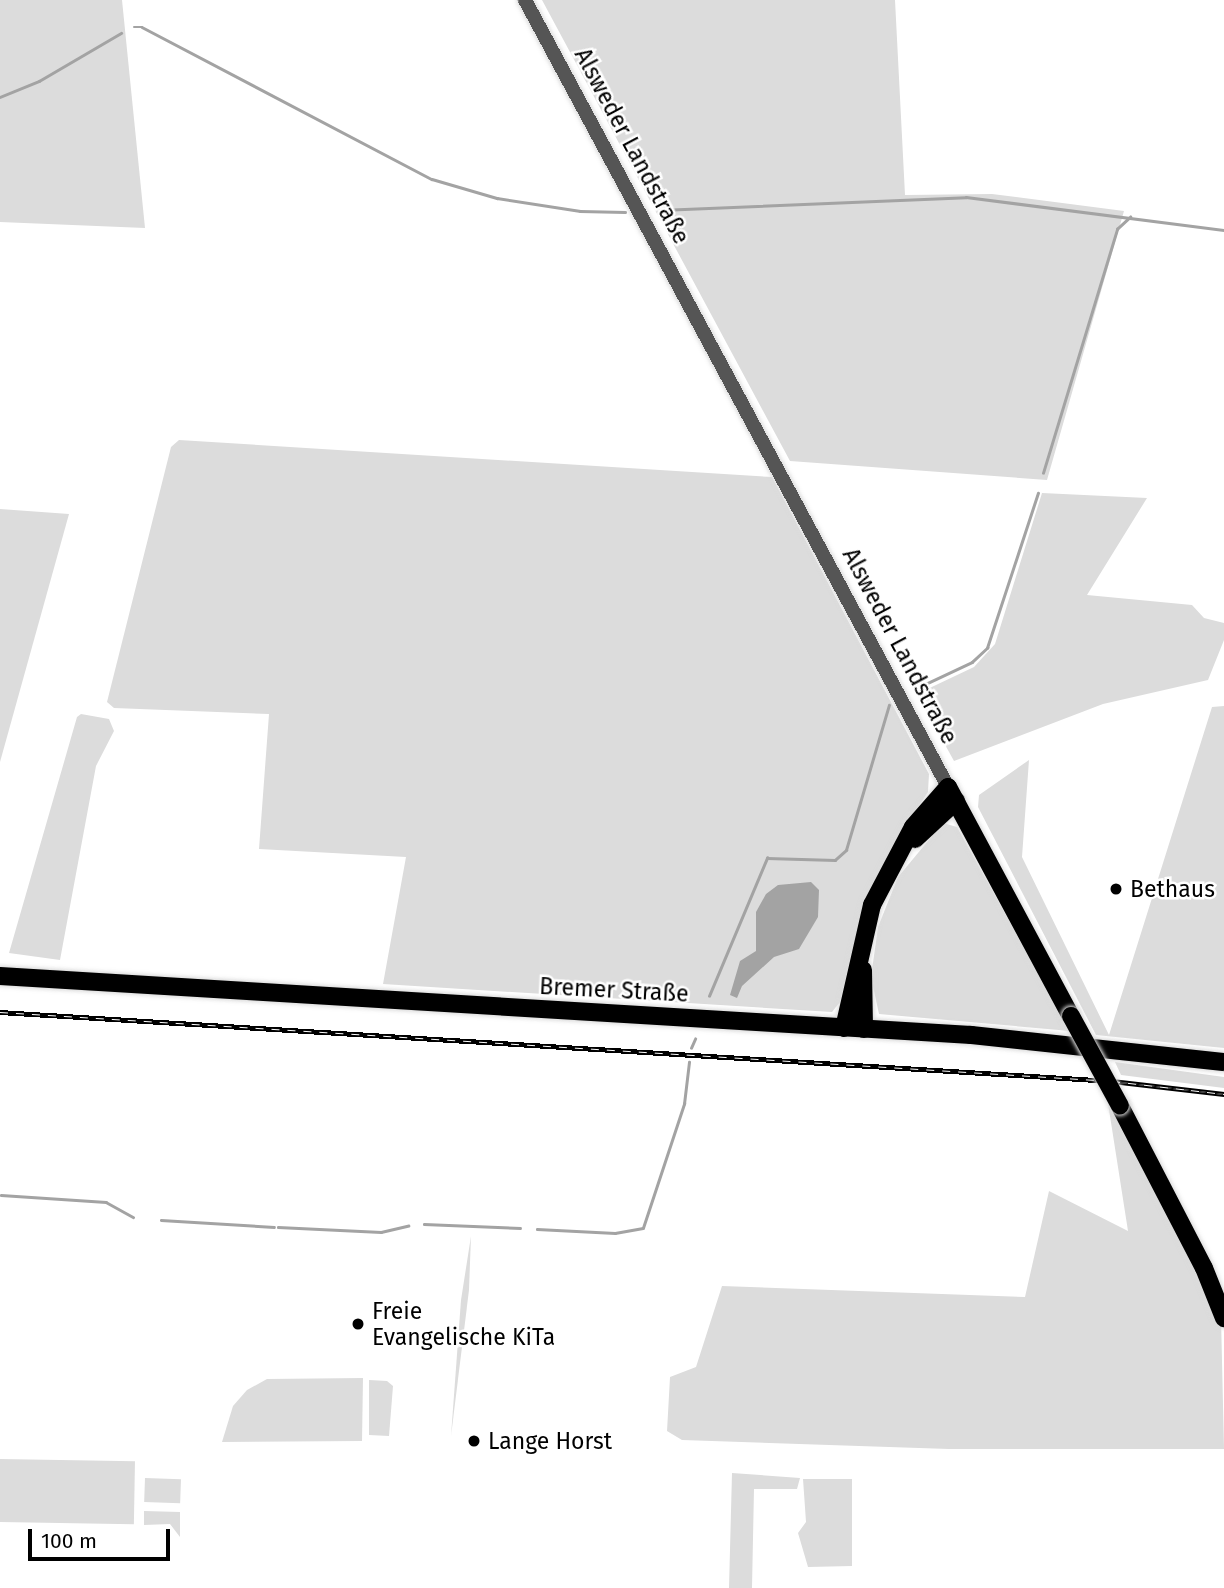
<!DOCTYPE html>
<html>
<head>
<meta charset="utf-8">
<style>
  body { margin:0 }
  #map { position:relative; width:1224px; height:1588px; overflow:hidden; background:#fff; font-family:"Fira Sans",sans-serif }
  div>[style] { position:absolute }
  .green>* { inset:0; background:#dcdcdc; transform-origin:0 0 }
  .water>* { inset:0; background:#a3a3a3 }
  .stream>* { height:2.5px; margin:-1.25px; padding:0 1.25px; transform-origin:1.25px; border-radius:1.25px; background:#a3a3a3 }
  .roads { filter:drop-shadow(0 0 2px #dbdbdb) drop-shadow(0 0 2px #dbdbdb) }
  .minor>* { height:14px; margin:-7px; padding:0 7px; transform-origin:7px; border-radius:7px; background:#555 }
  .major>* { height:18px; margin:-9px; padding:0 9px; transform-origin:9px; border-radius:9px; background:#000 }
  .rail>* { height:5px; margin-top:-2.5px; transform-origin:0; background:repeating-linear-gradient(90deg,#fff 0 8px,#000 0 16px); box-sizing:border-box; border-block:2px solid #000 }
  .bridges { filter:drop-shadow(0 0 2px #dbdbdb) drop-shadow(0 0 2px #dbdbdb) }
  .major-bridge>* { height:18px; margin:-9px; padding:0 9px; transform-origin:9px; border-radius:9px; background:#000 }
  .dots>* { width:19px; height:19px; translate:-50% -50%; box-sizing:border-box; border:4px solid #fff; border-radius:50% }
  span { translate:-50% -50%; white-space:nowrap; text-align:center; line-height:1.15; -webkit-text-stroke:5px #fff; paint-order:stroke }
  .street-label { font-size:23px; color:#000 }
  .poi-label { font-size:23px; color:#000 }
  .left { translate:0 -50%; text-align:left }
  .scale { position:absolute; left:28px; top:1529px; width:142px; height:32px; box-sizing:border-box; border:4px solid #000; border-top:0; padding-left:9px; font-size:21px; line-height:24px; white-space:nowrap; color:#000; -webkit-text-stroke:5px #fff; paint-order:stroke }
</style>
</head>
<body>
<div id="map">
  <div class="green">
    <div style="clip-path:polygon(0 0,122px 0,145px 228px,0 222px)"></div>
    <div style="clip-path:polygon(542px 0,895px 0,905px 195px,992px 194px,1124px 211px,1047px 480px,790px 461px)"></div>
    <div style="clip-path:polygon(179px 440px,772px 477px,929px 774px,928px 792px,908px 822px,854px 943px,840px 1002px,832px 1012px,383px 984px,406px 857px,259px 849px,269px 714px,114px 708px,107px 702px,171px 447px)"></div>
    <div style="clip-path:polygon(1042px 493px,1147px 498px,1087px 595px,1192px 605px,1204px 618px,1224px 623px,1224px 640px,1208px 680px,1103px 704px,954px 761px,917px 694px,974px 667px,995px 644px)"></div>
    <div style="clip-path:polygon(0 509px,69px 514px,0 762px)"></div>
    <div style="clip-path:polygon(1224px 706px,1224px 1048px,1096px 1035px,978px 807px,979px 795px,1029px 760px,1022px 857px,1109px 1035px,1212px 707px)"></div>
    <div style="clip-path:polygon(81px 714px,109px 719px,114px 731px,96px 766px,60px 960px,9px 953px,77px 717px)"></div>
    <div style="clip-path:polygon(943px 823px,957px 827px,1070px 1031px,879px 1014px,871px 977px,878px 927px,898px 877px)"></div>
    <div style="clip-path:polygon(1115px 1062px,1224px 1077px,1224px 1088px,1121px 1075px)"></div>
    <div style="clip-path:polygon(1107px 1097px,1221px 1317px,1224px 1449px,949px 1449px,682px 1440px,667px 1431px,670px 1377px,696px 1367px,722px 1286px,1025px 1297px,1049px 1191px,1128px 1231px)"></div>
    <div style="clip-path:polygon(471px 1236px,469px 1290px,451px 1436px,461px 1300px)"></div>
    <div style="clip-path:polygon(363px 1378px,362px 1441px,222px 1442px,233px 1406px,247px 1390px,267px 1379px)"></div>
    <div style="clip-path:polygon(369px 1380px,387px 1381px,393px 1386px,389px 1436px,369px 1435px)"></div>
    <div style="left:0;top:1459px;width:135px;height:63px;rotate:1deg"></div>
    <div style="clip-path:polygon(732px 1473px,800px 1478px,797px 1489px,754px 1489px,752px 1588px,729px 1588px)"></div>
    <div style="left:145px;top:1478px;width:36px;height:24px;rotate:2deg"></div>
    <div style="clip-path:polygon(803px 1479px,852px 1479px,852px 1566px,808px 1567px,798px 1533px,806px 1522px)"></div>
    <div style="clip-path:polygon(144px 1511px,180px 1512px,180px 1537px,170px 1524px,144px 1525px)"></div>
  </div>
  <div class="water">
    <div style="clip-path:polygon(811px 882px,819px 890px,818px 917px,799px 949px,774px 957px,742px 986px,737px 998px,730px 995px,740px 961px,756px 951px,756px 912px,766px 894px,778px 885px)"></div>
  </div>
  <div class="stream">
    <div style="left:134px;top:27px;width:8px"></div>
    <div style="left:142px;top:27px;width:327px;rotate:27.7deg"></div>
    <div style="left:432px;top:179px;width:68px;rotate:16.3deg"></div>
    <div style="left:497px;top:198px;width:84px;rotate:8.9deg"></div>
    <div style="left:580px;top:211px;width:45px;rotate:1.3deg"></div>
    <div style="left:0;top:97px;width:42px;rotate:-22.3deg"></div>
    <div style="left:39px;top:81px;width:95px;rotate:-30.3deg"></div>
    <div style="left:660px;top:210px;width:306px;rotate:-2.4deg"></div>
    <div style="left:966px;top:197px;width:260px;rotate:7.3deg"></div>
    <div style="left:1043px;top:473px;width:255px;rotate:-73.1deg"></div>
    <div style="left:1117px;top:229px;width:18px;rotate:-43deg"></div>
    <div style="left:915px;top:689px;width:63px;rotate:-25.3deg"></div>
    <div style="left:972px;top:662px;width:21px;rotate:-43deg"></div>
    <div style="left:987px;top:648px;width:163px;rotate:-71.8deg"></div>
    <div style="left:709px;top:996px;width:150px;rotate:-67.2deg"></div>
    <div style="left:767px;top:858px;width:68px;rotate:1.7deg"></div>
    <div style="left:835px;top:860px;width:15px;rotate:-42deg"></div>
    <div style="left:846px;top:850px;width:151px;rotate:-73.5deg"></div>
    <div style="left:691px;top:1048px;width:10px;rotate:-66deg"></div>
    <div style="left:1px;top:1195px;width:105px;rotate:3.8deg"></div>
    <div style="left:106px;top:1202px;width:31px;rotate:29deg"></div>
    <div style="left:161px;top:1220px;width:113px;rotate:3.5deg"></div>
    <div style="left:424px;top:1224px;width:96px;rotate:2.4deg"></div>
    <div style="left:278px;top:1227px;width:103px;rotate:2.8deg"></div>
    <div style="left:381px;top:1232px;width:28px;rotate:-13deg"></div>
    <div style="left:537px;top:1229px;width:78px;rotate:2.9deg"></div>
    <div style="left:615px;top:1233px;width:28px;rotate:-10deg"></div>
    <div style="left:643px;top:1228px;width:131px;rotate:-71.7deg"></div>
    <div style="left:684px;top:1104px;width:42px;rotate:-83.2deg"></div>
  </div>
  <div class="roads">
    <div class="minor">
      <div style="left:525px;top:0;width:893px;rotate:61.74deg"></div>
    </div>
    <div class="major">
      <div style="left:915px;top:839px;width:56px;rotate:-42.8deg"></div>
      <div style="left:863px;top:970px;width:59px;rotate:89deg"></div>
      <div style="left:0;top:976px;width:973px;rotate:3.48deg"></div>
      <div style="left:971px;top:1035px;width:254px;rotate:6.1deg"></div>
      <div style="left:844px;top:1028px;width:126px;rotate:-77.2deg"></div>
      <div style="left:872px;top:905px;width:88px;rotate:-62.3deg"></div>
      <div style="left:913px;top:827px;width:53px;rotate:-48.8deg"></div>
      <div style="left:948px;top:787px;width:260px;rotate:61.8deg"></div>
      <div style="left:1120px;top:1106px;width:182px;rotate:62.6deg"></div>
      <div style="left:1204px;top:1268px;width:54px;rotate:68.2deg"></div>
    </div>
  </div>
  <div class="rail">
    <div style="left:0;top:1012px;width:1114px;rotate:3.55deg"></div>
    <div style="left:1112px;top:1081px;width:113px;rotate:6.6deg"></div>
  </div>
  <div class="bridges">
    <div class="major-bridge">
      <div style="left:1071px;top:1016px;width:102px;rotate:61.4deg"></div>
    </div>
  </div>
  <div class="dots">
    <div style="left:1116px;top:889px;background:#000"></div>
    <div style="left:358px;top:1324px;background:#000"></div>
    <div style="left:474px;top:1441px;background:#000"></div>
  </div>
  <div class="street-label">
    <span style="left:632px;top:146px;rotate:62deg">Alsweder Landstraße</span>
    <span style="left:900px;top:646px;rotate:62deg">Alsweder Landstraße</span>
    <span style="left:614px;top:990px;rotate:3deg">Bremer Straße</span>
  </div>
  <div class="poi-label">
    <span class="left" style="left:1130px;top:889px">Bethaus</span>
    <span class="left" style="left:372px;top:1324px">Freie<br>Evangelische KiTa</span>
    <span class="left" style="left:488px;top:1441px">Lange Horst</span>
  </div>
  <div class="scale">100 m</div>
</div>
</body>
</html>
